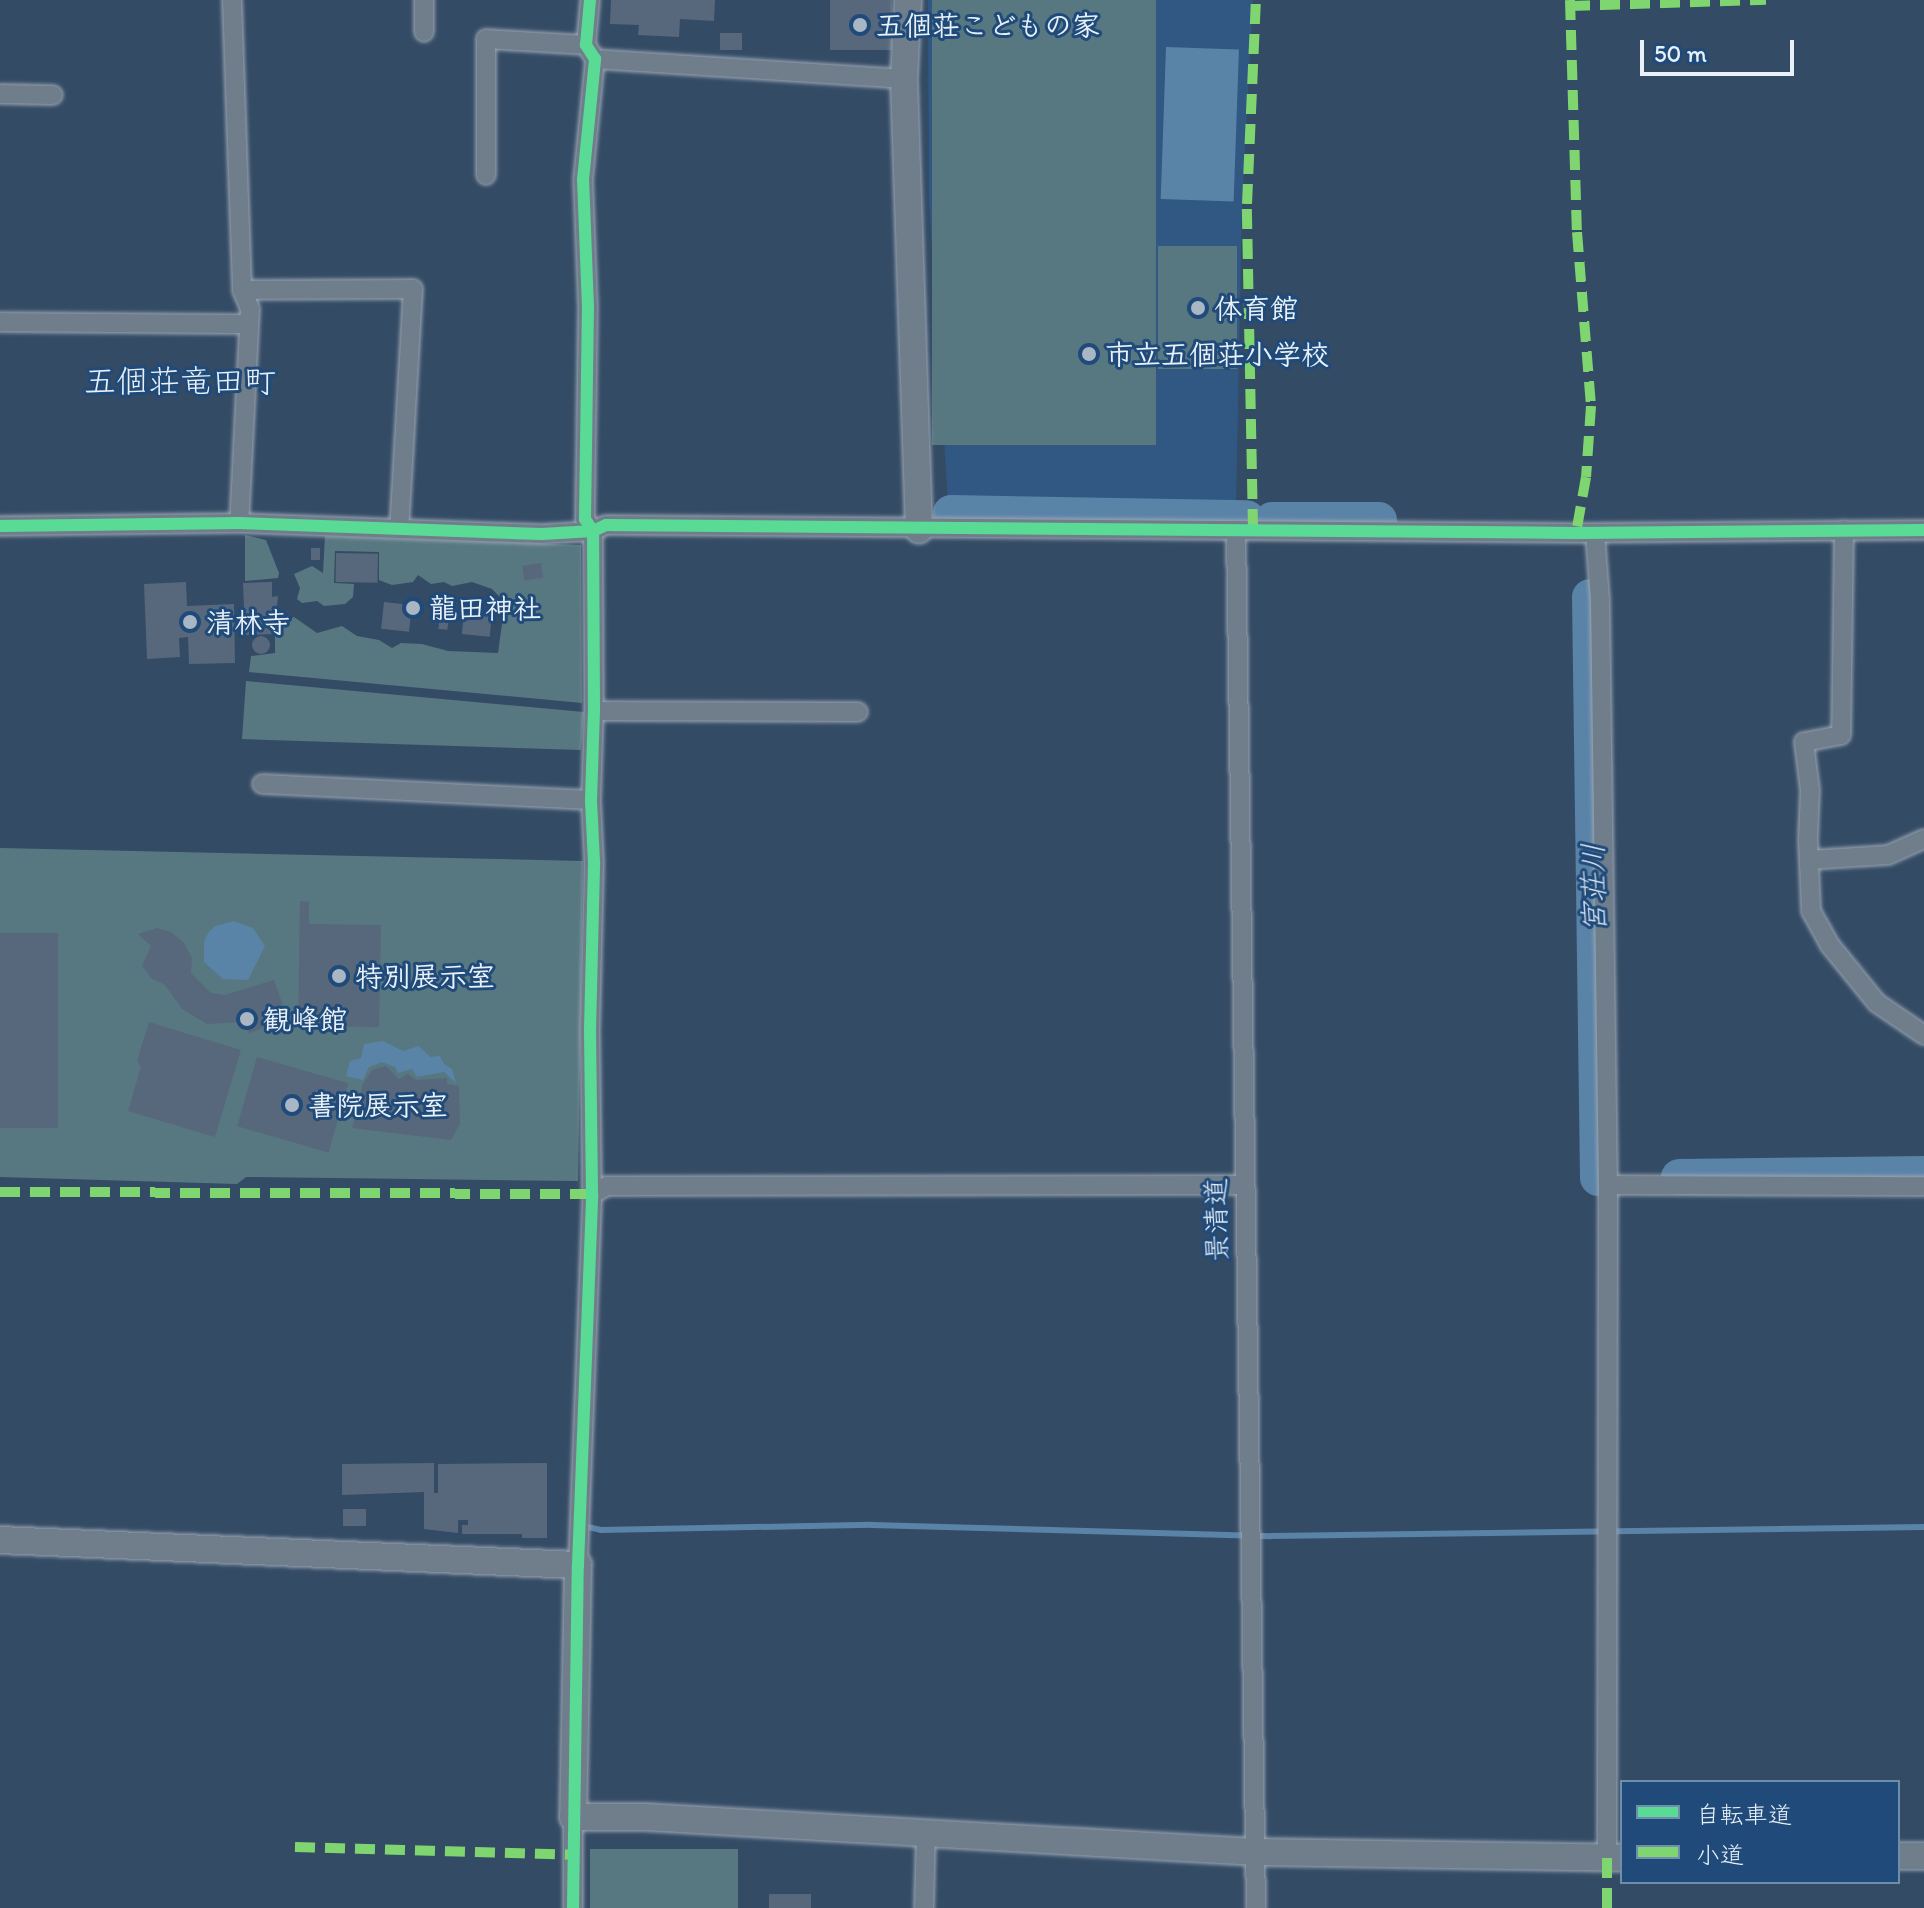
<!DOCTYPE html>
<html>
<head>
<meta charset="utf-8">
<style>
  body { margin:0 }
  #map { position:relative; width:1924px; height:1908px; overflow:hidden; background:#344b65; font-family:Itim,"Klee One",sans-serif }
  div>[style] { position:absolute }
  .built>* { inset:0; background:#315783 }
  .green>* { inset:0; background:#577880; transform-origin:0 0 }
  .water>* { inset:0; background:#5a83a8; transform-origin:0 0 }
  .stream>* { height:6px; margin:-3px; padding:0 3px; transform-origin:3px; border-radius:3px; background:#5a83a8 }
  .river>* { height:36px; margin:-18px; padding:0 18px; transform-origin:18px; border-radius:18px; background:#5a83a8 }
  .building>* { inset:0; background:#57687c; transform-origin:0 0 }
  .round { border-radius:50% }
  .roads { filter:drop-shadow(0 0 2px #9aa6b3) drop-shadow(0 0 2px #9aa6b3) }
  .street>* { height:18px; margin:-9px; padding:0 9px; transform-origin:9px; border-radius:9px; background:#707e8c }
  .secondary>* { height:26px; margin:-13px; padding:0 13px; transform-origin:13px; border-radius:13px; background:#707e8c }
  .quiet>* { height:10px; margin-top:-5px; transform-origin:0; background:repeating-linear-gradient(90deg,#7fd670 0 20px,transparent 0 30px) }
  .cycleway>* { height:12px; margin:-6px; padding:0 6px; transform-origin:6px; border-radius:6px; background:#5adb95 }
  .dots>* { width:22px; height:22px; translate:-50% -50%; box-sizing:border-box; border:4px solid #1f4a7a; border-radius:50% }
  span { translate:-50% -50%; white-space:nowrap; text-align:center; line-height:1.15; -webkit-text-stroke:6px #1f4a7a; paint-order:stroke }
  .poi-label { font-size:28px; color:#e8f1f8; font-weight:700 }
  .left { translate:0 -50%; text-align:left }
  .street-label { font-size:28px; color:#e8f1f8 }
  .water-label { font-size:30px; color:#d3e1ed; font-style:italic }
  .quarter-label { font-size:32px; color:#e8f1f8 }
  .legend { position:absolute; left:1620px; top:1780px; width:280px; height:104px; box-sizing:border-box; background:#1f4a7a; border:2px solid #6f8dac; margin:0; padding:10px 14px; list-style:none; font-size:24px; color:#e8f1f8 }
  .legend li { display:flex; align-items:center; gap:16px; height:40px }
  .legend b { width:40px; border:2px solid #6f8dac }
  .scale { position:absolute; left:1640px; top:40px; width:154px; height:36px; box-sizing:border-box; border:4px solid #e8f1f8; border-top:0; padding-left:10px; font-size:24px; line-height:28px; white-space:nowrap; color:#e8f1f8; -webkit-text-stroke:6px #1f4a7a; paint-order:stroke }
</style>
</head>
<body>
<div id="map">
  <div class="built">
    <div style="clip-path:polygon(928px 0,1253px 0,1242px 206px,1236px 506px,948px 503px,929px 199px)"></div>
  </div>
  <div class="green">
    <div style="left:932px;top:0;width:224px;height:445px"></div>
    <div style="left:1237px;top:246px;width:123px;height:79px;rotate:90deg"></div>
    <div style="clip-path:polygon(245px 535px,266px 540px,279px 573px,278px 578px,245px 581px)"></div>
    <div style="clip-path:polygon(325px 536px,581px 545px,582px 703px,249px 672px,251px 656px,275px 653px,275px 625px,283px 628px,286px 621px,294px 617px,317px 633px,342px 626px,357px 636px,379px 640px,392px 648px,401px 643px,422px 644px,448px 651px,498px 653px,505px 602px,492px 589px,472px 582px,452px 586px,444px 582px,431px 584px,418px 575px,413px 582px,392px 585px,379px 580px,379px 552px,335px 551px,334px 583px,354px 584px,353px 597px,345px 604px,324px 606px,317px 601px,302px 603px,297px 599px,300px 588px,294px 574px,312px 566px,323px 573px)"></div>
    <div style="clip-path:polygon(246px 681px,584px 712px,581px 750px,242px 739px)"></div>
    <div style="clip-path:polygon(0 848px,583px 861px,578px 1181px,246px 1177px,237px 1184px,0 1177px)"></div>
    <div style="left:590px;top:1849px;width:148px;height:59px"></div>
  </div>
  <div class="water">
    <div style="left:1166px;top:47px;width:73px;height:152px;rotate:2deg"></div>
    <div style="clip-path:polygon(234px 921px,253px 928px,265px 946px,248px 980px,223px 979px,204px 962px,204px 942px,208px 933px,215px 926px)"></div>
    <div style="clip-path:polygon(383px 1041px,403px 1051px,419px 1046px,430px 1057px,440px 1056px,444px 1064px,452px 1069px,456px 1083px,444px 1072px,417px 1077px,412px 1069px,398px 1073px,395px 1067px,382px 1062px,369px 1067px,363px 1080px,346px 1076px,350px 1061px,361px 1058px,364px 1044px)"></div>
  </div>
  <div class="stream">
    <div style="left:588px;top:1527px;width:13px;rotate:13deg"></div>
    <div style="left:601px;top:1530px;width:271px;rotate:-1.1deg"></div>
    <div style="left:872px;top:1525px;width:399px;rotate:1.6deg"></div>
    <div style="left:1271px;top:1536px;width:653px;rotate:-0.79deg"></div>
  </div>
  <div class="river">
    <div style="left:951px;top:513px;width:296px;rotate:1deg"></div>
    <div style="left:1272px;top:520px;width:107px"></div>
    <div style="left:1590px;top:597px;width:581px;rotate:89.21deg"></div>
    <div style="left:1679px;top:1177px;width:245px;rotate:-0.7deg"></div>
  </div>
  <div class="building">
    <div style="clip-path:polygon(611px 0,715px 0,714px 21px,680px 19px,679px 37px,638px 35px,639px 25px,610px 24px)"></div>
    <div style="left:830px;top:0;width:62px;height:50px"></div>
    <div style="left:720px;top:33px;width:22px;height:17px"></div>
    <div style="left:311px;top:548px;width:9px;height:12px"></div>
    <div style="left:336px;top:553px;width:42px;height:29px;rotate:1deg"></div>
    <div style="left:541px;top:563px;width:15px;height:19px;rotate:82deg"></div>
    <div style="clip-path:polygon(186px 582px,187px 606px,234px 604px,235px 663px,189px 664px,188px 637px,179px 638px,180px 657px,147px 659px,144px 584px)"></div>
    <div style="clip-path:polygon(272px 582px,272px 597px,278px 596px,274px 634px,245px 635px,243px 583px)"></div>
    <div style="left:384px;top:602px;width:28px;height:27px;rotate:6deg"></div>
    <div style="left:464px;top:613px;width:28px;height:21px;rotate:6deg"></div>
    <div style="left:440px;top:614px;width:9px;height:15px;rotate:6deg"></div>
    <div class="round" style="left:252px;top:636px;width:18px;height:18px"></div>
    <div style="clip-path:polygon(300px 901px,309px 902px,309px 924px,381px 925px,379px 1027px,298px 1026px)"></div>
    <div style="clip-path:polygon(157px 928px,171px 932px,184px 943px,192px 958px,191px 973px,211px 993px,224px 995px,274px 980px,288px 1020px,249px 1033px,242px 1022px,207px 1024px,182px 1009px,165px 985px,151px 978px,142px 966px,151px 946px,138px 934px)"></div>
    <div style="left:58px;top:933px;width:195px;height:58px;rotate:90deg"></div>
    <div style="clip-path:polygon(149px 1022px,241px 1050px,215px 1137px,128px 1111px,141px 1067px,137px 1061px)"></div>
    <div style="left:257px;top:1057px;width:95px;height:72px;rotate:16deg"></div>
    <div style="clip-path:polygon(386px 1066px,399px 1079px,408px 1074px,416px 1080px,447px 1078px,447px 1084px,459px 1086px,460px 1124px,451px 1140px,352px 1128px,363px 1084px,372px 1070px)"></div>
    <div style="clip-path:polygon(434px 1463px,434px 1493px,438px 1493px,438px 1464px,547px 1463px,547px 1538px,522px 1538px,522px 1534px,462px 1534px,462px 1525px,468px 1525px,468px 1520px,458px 1520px,458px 1533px,424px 1529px,424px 1492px,342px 1495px,342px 1464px)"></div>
    <div style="left:343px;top:1509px;width:23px;height:17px"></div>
    <div style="left:769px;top:1894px;width:42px;height:14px"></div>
  </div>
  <div class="roads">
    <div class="street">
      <div style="left:232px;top:0;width:290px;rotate:88deg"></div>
      <div style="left:242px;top:290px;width:21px;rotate:67deg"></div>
      <div style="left:250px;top:309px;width:214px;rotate:92.9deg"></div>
      <div style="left:424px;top:0;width:32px;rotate:90deg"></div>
      <div style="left:595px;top:59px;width:310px;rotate:3.7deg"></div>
      <div style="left:0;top:94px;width:53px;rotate:1.1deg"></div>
      <div style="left:486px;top:175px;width:136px;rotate:-90deg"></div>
      <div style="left:486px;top:39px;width:100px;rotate:3.4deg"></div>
      <div style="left:242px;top:290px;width:171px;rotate:-0.3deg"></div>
      <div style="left:413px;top:289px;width:240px;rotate:93.3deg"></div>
      <div style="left:0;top:322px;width:249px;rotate:0.5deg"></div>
      <div style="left:0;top:526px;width:239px;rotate:-0.7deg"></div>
      <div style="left:239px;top:523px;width:303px;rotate:2.1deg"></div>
      <div style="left:542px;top:534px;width:51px;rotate:-3.4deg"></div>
      <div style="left:593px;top:531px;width:14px;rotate:-25deg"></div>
      <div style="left:606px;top:525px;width:970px;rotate:0.47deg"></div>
      <div style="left:1576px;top:533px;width:348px;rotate:-0.5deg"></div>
      <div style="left:1236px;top:530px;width:1378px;rotate:89.17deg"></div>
      <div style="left:1844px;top:530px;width:205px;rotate:90.8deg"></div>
      <div style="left:1841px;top:735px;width:38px;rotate:169deg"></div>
      <div style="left:1804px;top:742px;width:48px;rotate:82.9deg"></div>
      <div style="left:1810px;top:790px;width:49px;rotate:92.3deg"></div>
      <div style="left:1808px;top:839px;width:72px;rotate:87.6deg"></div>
      <div style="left:1811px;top:911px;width:38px;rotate:61deg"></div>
      <div style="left:1829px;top:944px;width:76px;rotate:50.9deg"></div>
      <div style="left:1877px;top:1003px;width:57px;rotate:34.2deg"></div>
      <div style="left:1595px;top:533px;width:67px;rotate:85.7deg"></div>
      <div style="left:1600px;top:600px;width:585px;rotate:89.22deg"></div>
      <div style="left:1608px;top:1185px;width:673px;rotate:90.09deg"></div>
      <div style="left:594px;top:711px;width:264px;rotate:0.2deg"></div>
      <div style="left:262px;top:784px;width:329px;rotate:2.8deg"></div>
      <div style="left:1809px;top:860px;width:79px;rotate:-3.6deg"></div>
      <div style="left:1888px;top:855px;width:39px;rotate:-24deg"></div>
      <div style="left:1608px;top:1185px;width:316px;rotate:0.2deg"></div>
      <div style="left:592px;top:1194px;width:17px;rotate:-28deg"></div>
      <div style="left:607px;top:1186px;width:636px;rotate:-0.09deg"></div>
      <div style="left:578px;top:1565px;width:371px;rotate:-87.8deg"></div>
      <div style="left:592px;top:1194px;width:164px;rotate:-90.7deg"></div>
      <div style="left:590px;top:1030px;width:168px;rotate:-88.6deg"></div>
      <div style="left:594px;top:862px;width:62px;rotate:-92.8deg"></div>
      <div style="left:591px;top:800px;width:89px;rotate:-88.1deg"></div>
      <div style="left:594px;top:711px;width:180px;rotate:-90.3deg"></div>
      <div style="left:593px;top:531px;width:14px;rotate:-124deg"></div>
      <div style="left:585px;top:519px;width:211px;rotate:-89.2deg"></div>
      <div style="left:588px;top:308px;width:128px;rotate:-92.2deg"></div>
      <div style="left:583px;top:180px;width:122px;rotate:-84.3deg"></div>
      <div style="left:595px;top:59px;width:17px;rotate:-123deg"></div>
      <div style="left:586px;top:45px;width:45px;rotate:-84.9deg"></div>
      <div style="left:573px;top:1908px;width:91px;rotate:-90deg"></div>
      <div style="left:924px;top:1908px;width:74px;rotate:-88.5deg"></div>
    </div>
    <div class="secondary">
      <div style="left:908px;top:0;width:79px;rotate:92.9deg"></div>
      <div style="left:904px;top:79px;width:451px;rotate:88.1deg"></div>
      <div style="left:0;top:1540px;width:579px;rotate:2.48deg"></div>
      <div style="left:578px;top:1565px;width:252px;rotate:91.1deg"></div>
      <div style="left:573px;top:1817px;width:72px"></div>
      <div style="left:645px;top:1817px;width:612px;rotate:3.28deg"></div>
      <div style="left:1256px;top:1852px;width:366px;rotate:0.9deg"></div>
      <div style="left:1898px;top:1856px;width:26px"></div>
    </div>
  </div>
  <div class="quiet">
    <div style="left:1570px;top:0;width:232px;rotate:88.3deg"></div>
    <div style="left:1577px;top:232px;width:175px;rotate:85.4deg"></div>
    <div style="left:1591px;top:406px;width:71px;rotate:94deg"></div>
    <div style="left:1586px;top:477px;width:57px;rotate:100.1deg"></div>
    <div style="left:1570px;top:6px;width:196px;rotate:-1.8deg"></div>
    <div style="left:1253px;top:529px;width:325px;rotate:-91.1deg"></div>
    <div style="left:1247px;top:204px;width:204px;rotate:-87.5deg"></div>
    <div style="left:0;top:1192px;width:592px;rotate:0.19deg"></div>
    <div style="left:295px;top:1847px;width:280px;rotate:1.6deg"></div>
    <div style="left:1607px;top:1858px;width:50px;rotate:90deg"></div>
  </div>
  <div class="cycleway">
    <div style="left:0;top:526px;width:239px;rotate:-0.7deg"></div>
    <div style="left:239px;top:523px;width:303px;rotate:2.1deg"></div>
    <div style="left:542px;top:534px;width:51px;rotate:-3.4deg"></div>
    <div style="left:593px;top:531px;width:14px;rotate:-25deg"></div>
    <div style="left:606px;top:525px;width:970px;rotate:0.47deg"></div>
    <div style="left:1576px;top:533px;width:348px;rotate:-0.5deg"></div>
    <div style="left:573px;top:1908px;width:343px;rotate:-89.2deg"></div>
    <div style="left:578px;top:1565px;width:371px;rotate:-87.8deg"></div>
    <div style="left:592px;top:1194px;width:164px;rotate:-90.7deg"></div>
    <div style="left:590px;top:1030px;width:168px;rotate:-88.6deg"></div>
    <div style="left:594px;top:862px;width:62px;rotate:-92.8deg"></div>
    <div style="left:591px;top:800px;width:89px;rotate:-88.1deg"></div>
    <div style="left:594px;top:711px;width:180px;rotate:-90.3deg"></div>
    <div style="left:593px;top:531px;width:14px;rotate:-124deg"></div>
    <div style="left:585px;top:519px;width:211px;rotate:-89.2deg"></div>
    <div style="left:588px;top:308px;width:128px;rotate:-92.2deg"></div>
    <div style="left:583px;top:180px;width:122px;rotate:-84.3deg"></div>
    <div style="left:595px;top:59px;width:17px;rotate:-123deg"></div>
    <div style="left:586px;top:45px;width:45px;rotate:-84.9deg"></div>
  </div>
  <div class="dots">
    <div style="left:860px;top:25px;background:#a9b7c5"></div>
    <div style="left:1198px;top:308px;background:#a9b7c5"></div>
    <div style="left:1089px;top:354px;background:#a9b7c5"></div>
    <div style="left:413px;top:608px;background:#a9b7c5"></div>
    <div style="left:190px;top:622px;background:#a9b7c5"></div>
    <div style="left:339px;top:976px;background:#a9b7c5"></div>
    <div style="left:247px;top:1019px;background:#a9b7c5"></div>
    <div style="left:292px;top:1105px;background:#a9b7c5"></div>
  </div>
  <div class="poi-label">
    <span class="left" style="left:876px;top:25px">五個荘こどもの家</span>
    <span class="left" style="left:1214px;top:308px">体育館</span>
    <span class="left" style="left:1105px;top:354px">市立五個荘小学校</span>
    <span class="left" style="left:429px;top:608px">龍田神社</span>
    <span class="left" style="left:206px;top:622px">清林寺</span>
    <span class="left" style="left:355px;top:976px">特別展示室</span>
    <span class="left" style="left:263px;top:1019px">観峰館</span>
    <span class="left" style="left:308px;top:1105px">書院展示室</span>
  </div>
  <div class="street-label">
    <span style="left:1216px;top:1220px;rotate:-91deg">景清道</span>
  </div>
  <div class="water-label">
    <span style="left:1594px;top:888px;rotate:-91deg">宮荘川</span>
  </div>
  <div class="quarter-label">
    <span style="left:180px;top:381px">五個荘竜田町</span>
  </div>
  <ul class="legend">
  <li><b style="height:10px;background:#5adb95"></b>自転車道</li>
  <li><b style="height:10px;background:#7fd670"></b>小道</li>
  </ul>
  <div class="scale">50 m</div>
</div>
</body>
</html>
